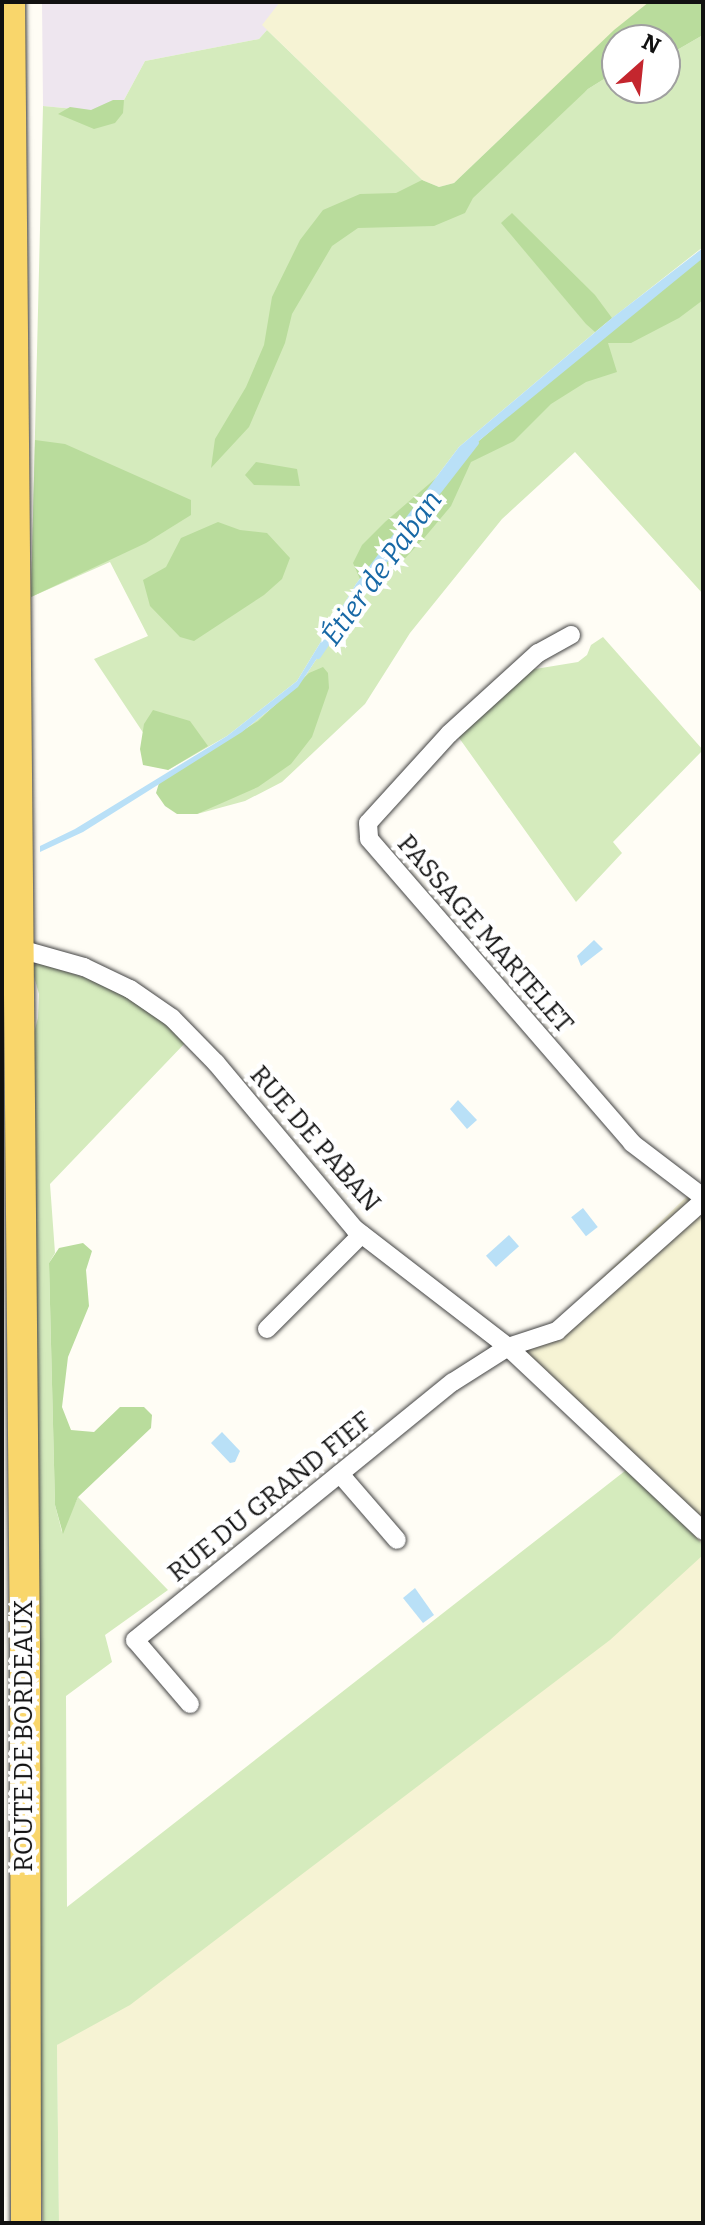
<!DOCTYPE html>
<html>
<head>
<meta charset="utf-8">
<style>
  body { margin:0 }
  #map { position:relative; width:705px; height:2225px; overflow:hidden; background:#fffdf5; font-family:Bitter,serif }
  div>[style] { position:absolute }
  .industrial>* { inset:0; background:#eee6ef }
  .farmland>* { inset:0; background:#f6f3d4 }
  .green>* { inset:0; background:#d5ebbd }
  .forest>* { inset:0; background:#b9dc9c }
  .water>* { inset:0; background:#b9e0f7; transform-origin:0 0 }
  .stream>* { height:6px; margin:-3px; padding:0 3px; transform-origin:3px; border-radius:3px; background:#b9e0f7 }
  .roads { filter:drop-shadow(0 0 2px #444) drop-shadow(0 0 2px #444) }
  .minor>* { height:18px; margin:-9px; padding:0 9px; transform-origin:9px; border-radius:9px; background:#fff }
  .primary>* { height:30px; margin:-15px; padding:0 15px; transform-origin:15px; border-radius:15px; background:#f9d66b }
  span { translate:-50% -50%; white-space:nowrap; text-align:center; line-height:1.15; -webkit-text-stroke:8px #fff; paint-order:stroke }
  .street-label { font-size:26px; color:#111 }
  .water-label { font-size:28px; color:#1768a6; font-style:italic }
  .frame { position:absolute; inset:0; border:4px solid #111; pointer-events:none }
  .north { position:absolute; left:601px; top:24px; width:80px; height:80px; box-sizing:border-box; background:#fff; border:2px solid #a0a0a0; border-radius:50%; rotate:27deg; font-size:22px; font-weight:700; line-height:32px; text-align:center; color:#111 }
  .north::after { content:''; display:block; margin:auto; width:28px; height:36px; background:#c4262e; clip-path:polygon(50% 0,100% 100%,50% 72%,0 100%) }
</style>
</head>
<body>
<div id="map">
  <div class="industrial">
    <div style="clip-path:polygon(42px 2px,292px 2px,259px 39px,145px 61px,117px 113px,43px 106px)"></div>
  </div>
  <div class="farmland">
    <div style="clip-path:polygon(280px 2px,654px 2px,545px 96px,454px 183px,439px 187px,422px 180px,262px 25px)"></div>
    <div style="clip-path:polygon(703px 1181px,703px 2223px,59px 2223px,57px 2045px,655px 1487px,518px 1358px)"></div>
  </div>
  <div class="green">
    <div style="clip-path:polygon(267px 30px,446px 203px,588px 89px,617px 71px,617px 88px,665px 88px,665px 57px,703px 35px,703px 247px,606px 323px,459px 447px,356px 584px,297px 681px,227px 736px,168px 770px,94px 659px,148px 636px,110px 562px,31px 597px,43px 106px,117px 113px,145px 61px,259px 39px)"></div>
    <div style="clip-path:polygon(703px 253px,703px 594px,575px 452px,502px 519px,410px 633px,365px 704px,282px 782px,245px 801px,197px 814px,171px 774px,242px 732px,298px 687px,362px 590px,469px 449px)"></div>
    <div style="clip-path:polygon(603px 637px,703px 750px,613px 842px,622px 853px,576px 902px,457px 735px,529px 670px,578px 662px,587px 655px,591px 645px)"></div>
    <div style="clip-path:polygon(41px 964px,109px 985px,143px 1005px,186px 1042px,50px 1184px,55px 1253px,49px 1263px,55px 1505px,62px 1532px,78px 1497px,168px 1590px,105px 1635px,112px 1662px,66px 1696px,67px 1907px,630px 1467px,703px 1545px,703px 1555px,610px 1640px,130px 2005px,57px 2045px,59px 2223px,43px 2223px,38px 2068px,28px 1055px,38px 1018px,39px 994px,33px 973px,34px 965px)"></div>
  </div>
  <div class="forest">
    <div style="clip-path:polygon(649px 2px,703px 2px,703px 35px,665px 57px,665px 40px,617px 40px,617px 71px,588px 89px,473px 198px,465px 213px,434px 226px,358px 228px,332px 246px,292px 314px,285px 343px,249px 427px,211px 468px,215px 439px,246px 387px,264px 345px,272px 297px,300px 240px,323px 210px,360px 194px,396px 193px,422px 180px,439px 187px,454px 183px,614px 30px)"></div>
    <div style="clip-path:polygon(113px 100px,124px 100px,123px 113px,115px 123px,94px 129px,58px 114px,70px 107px,91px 110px)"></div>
    <div style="clip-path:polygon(512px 213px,595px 295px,612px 318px,595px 332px,586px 324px,501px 223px)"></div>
    <div style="clip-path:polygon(703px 248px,703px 300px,679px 318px,631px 343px,608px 343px,617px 372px,586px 382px,551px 404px,514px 441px,471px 462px,451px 506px,425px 537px,381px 584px,360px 579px,353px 563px,362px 545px,385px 522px)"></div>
    <div style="clip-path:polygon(35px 440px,65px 444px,191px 500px,191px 515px,146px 543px,31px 597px)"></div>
    <div style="clip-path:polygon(256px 462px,297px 469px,300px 486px,254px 485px,245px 475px)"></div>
    <div style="clip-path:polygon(218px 522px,240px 530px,267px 533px,290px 558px,282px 579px,264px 595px,194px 641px,180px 637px,150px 606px,143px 580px,166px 567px,181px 538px)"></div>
    <div style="clip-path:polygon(323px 667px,328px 673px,329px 688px,312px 737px,291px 764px,258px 787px,197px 814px,177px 814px,165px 806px,156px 793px,159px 783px,258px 721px,309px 673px)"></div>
    <div style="clip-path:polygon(153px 710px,190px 721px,208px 746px,168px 770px,143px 765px,140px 749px,144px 724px)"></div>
    <div style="clip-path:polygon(83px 1243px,92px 1251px,86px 1270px,89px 1306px,68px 1357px,62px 1407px,71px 1430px,94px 1432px,120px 1407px,144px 1407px,152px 1415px,151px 1428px,78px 1497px,63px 1534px,55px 1505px,49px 1263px,59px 1248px)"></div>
  </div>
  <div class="water">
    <div style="clip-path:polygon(703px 248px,703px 258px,469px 449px,378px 566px,298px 687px,242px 732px,83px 832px,40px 852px,40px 846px,75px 829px,227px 736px,297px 681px,356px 584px,459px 447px,612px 318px)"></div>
    <div style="clip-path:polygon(594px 940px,603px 949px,581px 966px,577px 956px)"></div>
    <div style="clip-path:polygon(458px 1100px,477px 1120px,467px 1129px,450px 1109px)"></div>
    <div style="left:583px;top:1208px;width:24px;height:15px;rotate:52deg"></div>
    <div style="left:509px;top:1235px;width:15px;height:31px;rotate:48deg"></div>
    <div style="clip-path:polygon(222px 1432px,240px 1451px,235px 1462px,230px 1463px,211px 1443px)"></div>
    <div style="clip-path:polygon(415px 1588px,434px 1615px,423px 1623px,403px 1598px)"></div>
  </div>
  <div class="stream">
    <div style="left:318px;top:656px;width:89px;rotate:-56deg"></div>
    <div style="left:368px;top:582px;width:176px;rotate:-52.2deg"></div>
  </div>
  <div class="roads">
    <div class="minor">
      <div style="left:571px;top:635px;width:38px;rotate:151deg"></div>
      <div style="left:538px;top:653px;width:120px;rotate:137.7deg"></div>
      <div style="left:449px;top:734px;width:120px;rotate:132.3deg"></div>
      <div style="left:368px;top:823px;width:16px;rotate:86deg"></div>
      <div style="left:369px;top:839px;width:402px;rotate:49.1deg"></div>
      <div style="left:632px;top:1143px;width:89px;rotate:37.3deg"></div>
      <div style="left:2px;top:944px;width:85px;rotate:15.7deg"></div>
      <div style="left:84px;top:967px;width:51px;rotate:25.6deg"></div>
      <div style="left:130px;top:989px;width:51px;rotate:34.6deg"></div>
      <div style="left:172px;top:1018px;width:63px;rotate:45.6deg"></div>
      <div style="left:216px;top:1063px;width:217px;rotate:50.1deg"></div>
      <div style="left:355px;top:1229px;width:193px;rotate:37.6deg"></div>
      <div style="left:508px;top:1347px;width:268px;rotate:43.3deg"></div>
      <div style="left:267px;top:1329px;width:134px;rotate:-45deg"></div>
      <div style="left:340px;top:1474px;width:87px;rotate:49.2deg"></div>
      <div style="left:190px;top:1704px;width:84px;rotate:-130.7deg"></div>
      <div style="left:135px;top:1640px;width:409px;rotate:-39.1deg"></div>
      <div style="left:453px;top:1382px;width:65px;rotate:-32.5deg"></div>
      <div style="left:508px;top:1347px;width:52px;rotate:-18.1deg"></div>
      <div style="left:557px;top:1331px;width:195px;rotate:-41.7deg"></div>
    </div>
    <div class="primary">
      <div style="left:10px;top:2px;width:1641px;rotate:89.48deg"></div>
      <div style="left:25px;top:1643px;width:580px;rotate:89.9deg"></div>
    </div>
  </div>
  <div class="street-label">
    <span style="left:485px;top:934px;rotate:49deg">PASSAGE MARTELET</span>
    <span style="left:315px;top:1139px;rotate:49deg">RUE DE PABAN</span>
    <span style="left:270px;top:1497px;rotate:-39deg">RUE DU GRAND FIEF</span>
    <span style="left:24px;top:1736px;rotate:-90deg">ROUTE DE BORDEAUX</span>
  </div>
  <div class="water-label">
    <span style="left:382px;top:568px;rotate:-54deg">Étier de Paban</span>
  </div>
  <div class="frame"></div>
  <div class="north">N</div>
</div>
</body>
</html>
